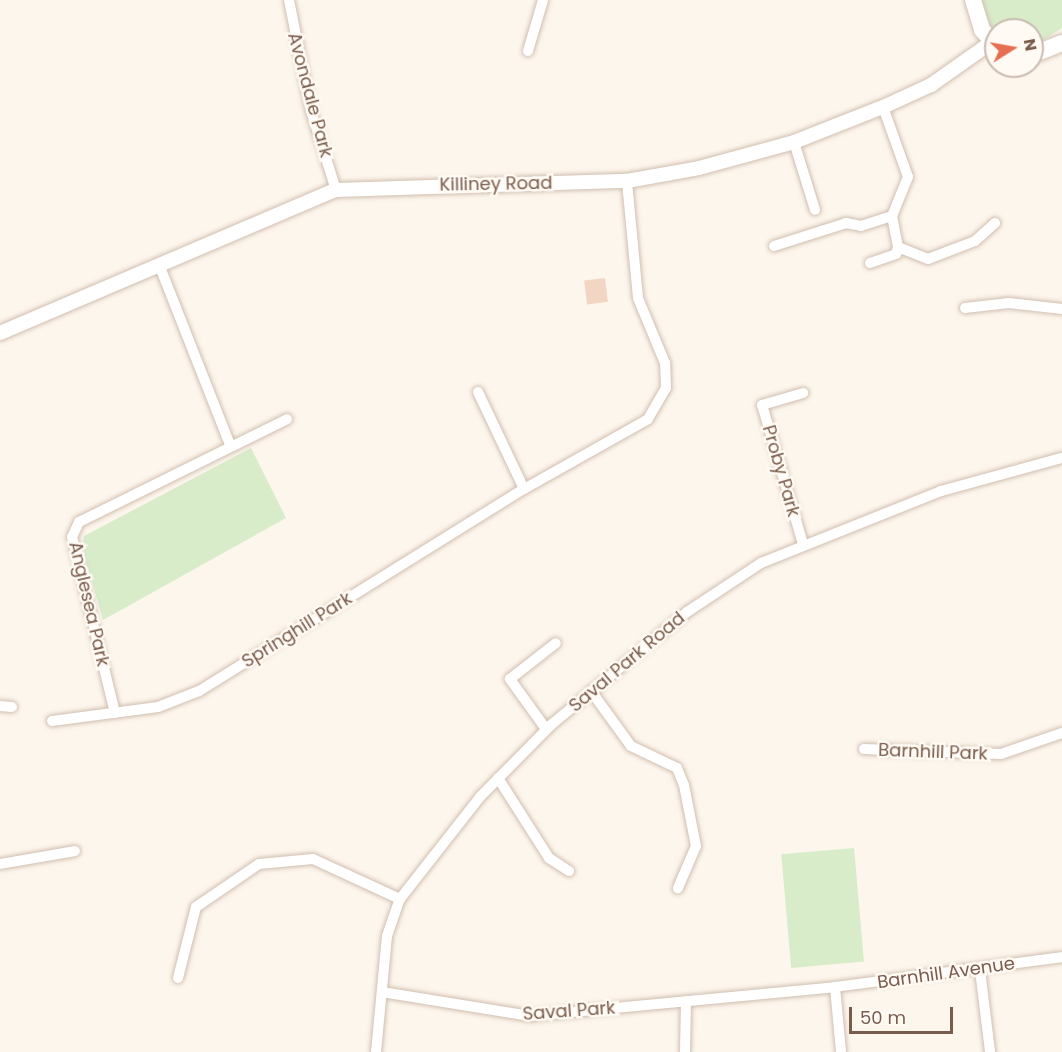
<!DOCTYPE html>
<html>
<head>
<meta charset="utf-8">
<style>
  body { margin:0 }
  #map { position:relative; width:1062px; height:1052px; overflow:hidden; background:#fdf6ec; font-family:Poppins,sans-serif }
  div>[style] { position:absolute }
  .green>* { inset:0; background:#d8ecc9; transform-origin:0 0 }
  .building>* { inset:0; background:#f3d5c3; transform-origin:0 0 }
  .roads { filter:drop-shadow(0 0 2px #d1beb0) drop-shadow(0 0 2px #d1beb0) }
  .minor>* { height:10px; margin:-5px; padding:0 5px; transform-origin:5px; border-radius:5px; background:#fff }
  .tertiary>* { height:14px; margin:-7px; padding:0 7px; transform-origin:7px; border-radius:7px; background:#fff }
  .secondary>* { height:16px; margin:-8px; padding:0 8px; transform-origin:8px; border-radius:8px; background:#fff }
  span { translate:-50% -50%; white-space:nowrap; text-align:center; line-height:1.15; -webkit-text-stroke:5px #fffaf3; paint-order:stroke }
  .street-label { font-size:18px; color:#7a5c4d }
  .north { position:absolute; left:984px; top:18px; width:60px; height:60px; box-sizing:border-box; background:#fffaf3; border:2px solid #cabbb1; border-radius:50%; rotate:79deg; font-size:16px; font-weight:700; line-height:24px; text-align:center; color:#7a5c4d }
  .north::after { content:''; display:block; margin:auto; width:21px; height:27px; background:#e76f51; clip-path:polygon(50% 0,100% 100%,50% 72%,0 100%) }
  .scale { position:absolute; left:849px; top:1007px; width:104px; height:27px; box-sizing:border-box; border:3px solid #7a5c4d; border-top:0; padding-left:8px; font-size:18px; line-height:21px; white-space:nowrap; color:#7a5c4d; -webkit-text-stroke:4px #fffaf3; paint-order:stroke }
</style>
</head>
<body>
<div id="map">
  <div class="green">
    <div style="clip-path:polygon(979px 0,1062px 0,1062px 28px,1032px 47px,1032px 30px,996px 30px,996px 38px)"></div>
    <div style="clip-path:polygon(251px 448px,286px 518px,103px 620px,82px 547px,84px 536px)"></div>
    <div style="left:854px;top:848px;width:114px;height:73px;rotate:85deg"></div>
  </div>
  <div class="building">
    <div style="left:605px;top:278px;width:24px;height:21px;rotate:83deg"></div>
  </div>
  <div class="roads">
    <div class="minor">
      <div style="left:289px;top:0;width:113px;rotate:78.8deg"></div>
      <div style="left:311px;top:111px;width:83px;rotate:72.4deg"></div>
      <div style="left:528px;top:51px;width:53px;rotate:-73.6deg"></div>
      <div style="left:883px;top:107px;width:74px;rotate:70.3deg"></div>
      <div style="left:908px;top:177px;width:42px;rotate:112.3deg"></div>
      <div style="left:892px;top:216px;width:32px;rotate:79deg"></div>
      <div style="left:898px;top:247px;width:32px;rotate:22deg"></div>
      <div style="left:928px;top:259px;width:50px;rotate:-21deg"></div>
      <div style="left:975px;top:241px;width:27px;rotate:-42deg"></div>
      <div style="left:794px;top:142px;width:71px;rotate:72.8deg"></div>
      <div style="left:774px;top:246px;width:76px;rotate:-17.7deg"></div>
      <div style="left:846px;top:223px;width:15px;rotate:11deg"></div>
      <div style="left:861px;top:226px;width:33px;rotate:-18deg"></div>
      <div style="left:870px;top:263px;width:28px;rotate:-19deg"></div>
      <div style="left:896px;top:254px;width:7px;rotate:-74deg"></div>
      <div style="left:160px;top:267px;width:191px;rotate:68.5deg"></div>
      <div style="left:965px;top:308px;width:44px;rotate:-6.5deg"></div>
      <div style="left:1009px;top:303px;width:53px;rotate:6.5deg"></div>
      <div style="left:478px;top:392px;width:107px;rotate:64.6deg"></div>
      <div style="left:803px;top:544px;width:145px;rotate:-106.4deg"></div>
      <div style="left:762px;top:405px;width:43px;rotate:-16.3deg"></div>
      <div style="left:591px;top:691px;width:68px;rotate:54deg"></div>
      <div style="left:631px;top:746px;width:51px;rotate:25.6deg"></div>
      <div style="left:677px;top:768px;width:18px;rotate:68deg"></div>
      <div style="left:684px;top:785px;width:62px;rotate:78.9deg"></div>
      <div style="left:696px;top:846px;width:46px;rotate:113.2deg"></div>
      <div style="left:0;top:706px;width:12px;rotate:5deg"></div>
      <div style="left:115px;top:713px;width:181px;rotate:-103.7deg"></div>
      <div style="left:72px;top:537px;width:17px;rotate:-65deg"></div>
      <div style="left:79px;top:522px;width:232px;rotate:-26.3deg"></div>
      <div style="left:52px;top:721px;width:107px;rotate:-7.5deg"></div>
      <div style="left:158px;top:707px;width:44px;rotate:-21.3deg"></div>
      <div style="left:199px;top:691px;width:383px;rotate:-31.9deg"></div>
      <div style="left:524px;top:489px;width:142px;rotate:-29.4deg"></div>
      <div style="left:648px;top:419px;width:36px;rotate:-60deg"></div>
      <div style="left:666px;top:388px;width:25px;rotate:-92deg"></div>
      <div style="left:665px;top:363px;width:70px;rotate:-112.6deg"></div>
      <div style="left:638px;top:298px;width:118px;rotate:-95.4deg"></div>
      <div style="left:546px;top:729px;width:62px;rotate:-125.8deg"></div>
      <div style="left:510px;top:679px;width:58px;rotate:-38deg"></div>
      <div style="left:864px;top:749px;width:137px;rotate:2.1deg"></div>
      <div style="left:1001px;top:754px;width:65px;rotate:-19deg"></div>
      <div style="left:498px;top:778px;width:95px;rotate:57.5deg"></div>
      <div style="left:549px;top:858px;width:24px;rotate:33deg"></div>
      <div style="left:0;top:864px;width:76px;rotate:-9.8deg"></div>
      <div style="left:980px;top:970px;width:83px;rotate:83deg"></div>
      <div style="left:178px;top:978px;width:73px;rotate:-75.8deg"></div>
      <div style="left:196px;top:907px;width:76px;rotate:-34.3deg"></div>
      <div style="left:259px;top:864px;width:54px;rotate:-5.3deg"></div>
      <div style="left:313px;top:859px;width:96px;rotate:24.7deg"></div>
      <div style="left:835px;top:987px;width:65px;rotate:84.7deg"></div>
      <div style="left:382px;top:992px;width:150px;rotate:9.2deg"></div>
      <div style="left:530px;top:1016px;width:306px;rotate:-5.4deg"></div>
      <div style="left:835px;top:987px;width:229px;rotate:-7.5deg"></div>
      <div style="left:376px;top:1052px;width:117px;rotate:-84.6deg"></div>
      <div style="left:387px;top:936px;width:39px;rotate:-71deg"></div>
      <div style="left:400px;top:899px;width:130px;rotate:-51.9deg"></div>
      <div style="left:480px;top:797px;width:101px;rotate:-45.4deg"></div>
      <div style="left:551px;top:725px;width:177px;rotate:-39.7deg"></div>
      <div style="left:687px;top:612px;width:89px;rotate:-33.5deg"></div>
      <div style="left:761px;top:563px;width:194px;rotate:-21.8deg"></div>
      <div style="left:941px;top:491px;width:125px;rotate:-15.3deg"></div>
      <div style="left:685px;top:1052px;width:51px;rotate:-88.9deg"></div>
    </div>
    <div class="tertiary">
      <div style="left:0;top:333px;width:365px;rotate:-23.1deg"></div>
      <div style="left:336px;top:190px;width:291px;rotate:-1.8deg"></div>
      <div style="left:627px;top:181px;width:73px;rotate:-10.2deg"></div>
      <div style="left:699px;top:168px;width:98px;rotate:-15.3deg"></div>
      <div style="left:794px;top:142px;width:96px;rotate:-21.5deg"></div>
      <div style="left:883px;top:107px;width:53px;rotate:-24.6deg"></div>
      <div style="left:931px;top:85px;width:75px;rotate:-35.2deg"></div>
    </div>
    <div class="secondary">
      <div style="left:973px;top:0;width:31px;rotate:73deg"></div>
      <div style="left:982px;top:30px;width:21px;rotate:47deg"></div>
      <div style="left:1032px;top:55px;width:32px;rotate:-22deg"></div>
    </div>
  </div>
  <div class="street-label">
    <span style="left:310px;top:95px;rotate:75deg">Avondale Park</span>
    <span style="left:496px;top:184px;rotate:-1deg">Killiney Road</span>
    <span style="left:781px;top:471px;rotate:74deg">Proby Park</span>
    <span style="left:89px;top:604px;rotate:77deg">Anglesea Park</span>
    <span style="left:297px;top:630px;rotate:-32deg">Springhill Park</span>
    <span style="left:627px;top:662px;rotate:-40deg">Saval Park Road</span>
    <span style="left:933px;top:752px;rotate:2deg">Barnhill Park</span>
    <span style="left:946px;top:973px;rotate:-8deg">Barnhill Avenue</span>
    <span style="left:569px;top:1011px;rotate:-4deg">Saval Park</span>
  </div>
  <div class="north">N</div>
  <div class="scale">50 m</div>
</div>
</body>
</html>
